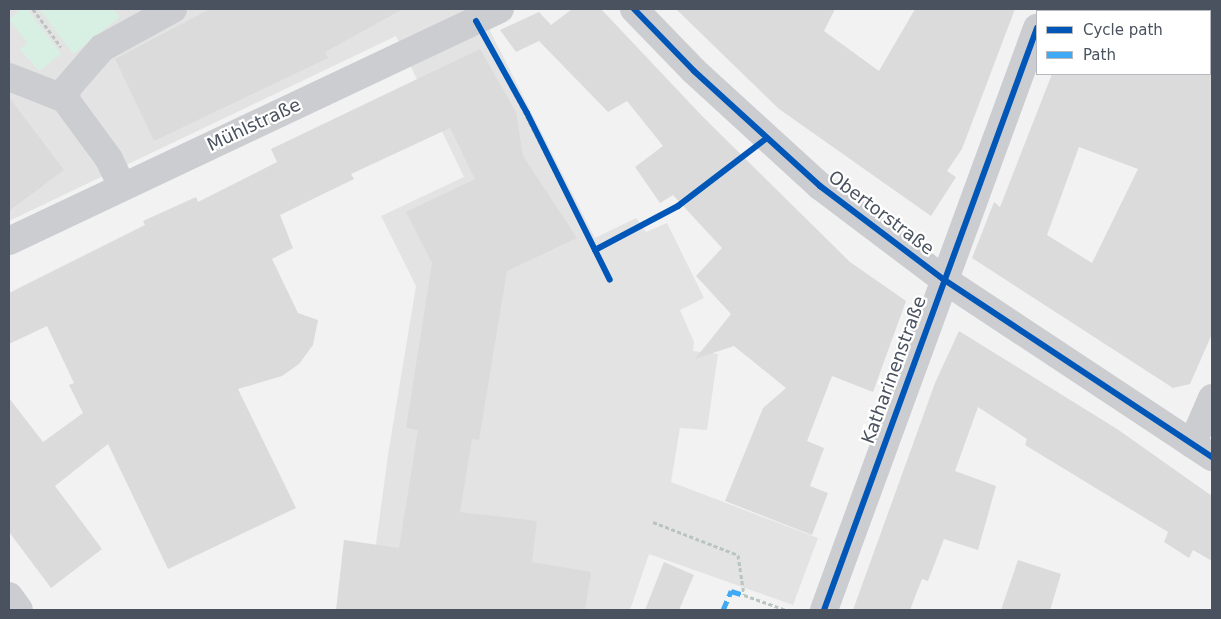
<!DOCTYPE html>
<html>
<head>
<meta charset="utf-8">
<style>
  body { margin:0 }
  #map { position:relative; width:1221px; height:619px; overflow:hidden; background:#f2f2f2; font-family:"DejaVu Sans",sans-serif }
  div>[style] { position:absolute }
  .education>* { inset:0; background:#e4e3e4 }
  .green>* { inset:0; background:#d7f0e3 }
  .building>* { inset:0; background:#dbdbdc }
  .path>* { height:3px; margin-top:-1.5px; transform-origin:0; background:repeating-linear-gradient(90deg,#b9c5c2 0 4px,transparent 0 6.5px) }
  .minor>* { height:28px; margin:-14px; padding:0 14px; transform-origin:14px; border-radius:14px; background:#cbcdd0 }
  .quiet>* { height:5px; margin-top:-2.5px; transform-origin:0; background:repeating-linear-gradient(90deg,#3fa9f5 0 10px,transparent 0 15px) }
  .cycleway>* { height:6px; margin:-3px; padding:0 3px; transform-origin:3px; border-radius:3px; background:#0057b8 }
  span { translate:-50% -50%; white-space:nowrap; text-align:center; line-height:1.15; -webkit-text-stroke:4.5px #fff; paint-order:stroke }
  .street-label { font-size:18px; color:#49525e }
  .frame { position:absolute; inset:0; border:10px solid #49525e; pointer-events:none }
  .legend { position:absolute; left:1036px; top:10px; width:175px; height:65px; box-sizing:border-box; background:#fff; border:1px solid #b6babf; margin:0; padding:6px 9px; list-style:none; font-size:15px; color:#49525e }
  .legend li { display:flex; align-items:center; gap:10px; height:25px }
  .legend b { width:25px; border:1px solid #b6babf }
</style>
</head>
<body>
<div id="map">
  <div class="education">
    <div style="clip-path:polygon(9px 9px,479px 9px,595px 238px,636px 218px,646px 232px,667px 223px,704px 298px,680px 310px,694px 342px,693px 351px,718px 354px,707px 430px,680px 428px,671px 482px,818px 538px,793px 605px,649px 554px,630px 610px,367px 610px,388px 455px,416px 286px,381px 216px,464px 177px,396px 36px,9px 221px)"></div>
  </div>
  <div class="green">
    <div style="clip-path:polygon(21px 9px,27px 9px,61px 54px,39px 71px,20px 49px,28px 43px,9px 20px)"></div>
    <div style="clip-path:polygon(40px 9px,114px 9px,120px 17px,73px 54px)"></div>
  </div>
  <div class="building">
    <div style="clip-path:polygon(210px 9px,403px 9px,325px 52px,328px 58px,154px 141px,115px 59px)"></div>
    <div style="clip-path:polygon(572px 9px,601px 9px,703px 117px,850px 262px,906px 301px,873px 392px,832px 376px,807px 441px,824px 448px,810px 486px,828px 493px,812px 535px,725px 501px,763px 408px,786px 388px,734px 346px,695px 359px,731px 314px,696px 276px,722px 248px,673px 195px,660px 203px,635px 167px,663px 146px,627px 101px,608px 112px,539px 41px,516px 52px,500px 30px,539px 12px,551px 25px)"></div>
    <div style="clip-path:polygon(676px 9px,835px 9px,824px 31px,879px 71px,915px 9px,1015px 9px,962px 149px,947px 171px,956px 177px,931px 216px,779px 109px)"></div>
    <div style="clip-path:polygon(480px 49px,516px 112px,523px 156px,577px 238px,507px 271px,479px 440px,472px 439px,460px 512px,537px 521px,532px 562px,591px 572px,585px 610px,336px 610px,344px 540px,399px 548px,418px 430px,406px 428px,432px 263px,406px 212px,475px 179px,450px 128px,351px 174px,354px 179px,280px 215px,293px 248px,272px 259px,298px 313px,318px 320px,313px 345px,299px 364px,282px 376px,238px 389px,296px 508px,168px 569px,108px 444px,55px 486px,102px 549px,51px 588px,9px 532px,9px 398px,43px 442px,83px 413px,69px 385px,74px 383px,47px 326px,9px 344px,9px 293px,145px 225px,143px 221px,196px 197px,198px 202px,277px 162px,271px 149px)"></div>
    <div style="clip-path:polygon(evenodd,1052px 74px,1212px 74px,1212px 334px,1190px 384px,1173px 388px,972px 258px,994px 202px,1000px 207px,1052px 74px,1079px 147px,1138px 169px,1092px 263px,1047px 235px,1079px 147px)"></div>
    <div style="clip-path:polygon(9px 97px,64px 170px,9px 211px)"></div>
    <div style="clip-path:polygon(959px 331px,1117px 429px,1212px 496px,1212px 561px,1193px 550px,1189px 558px,1164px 542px,1168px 532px,1025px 445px,1027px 439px,978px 407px,955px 471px,996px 486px,978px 550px,944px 539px,928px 581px,922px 579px,910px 610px,853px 610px,935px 383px)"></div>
    <div style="clip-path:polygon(1018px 560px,1061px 574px,1050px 610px,1001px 610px)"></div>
    <div style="clip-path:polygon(664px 562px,694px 575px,679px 610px,645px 610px)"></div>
  </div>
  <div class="path">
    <div style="left:33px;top:9px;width:47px;rotate:53.6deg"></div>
    <div style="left:491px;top:47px;width:262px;rotate:62.9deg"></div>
    <div style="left:595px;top:250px;width:94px;rotate:-27.9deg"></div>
    <div style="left:678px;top:206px;width:81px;rotate:-37.4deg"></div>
    <div style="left:653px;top:522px;width:91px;rotate:21.2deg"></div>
    <div style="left:738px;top:555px;width:40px;rotate:81.5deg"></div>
    <div style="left:744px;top:595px;width:45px;rotate:19.7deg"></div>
  </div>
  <div class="minor">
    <div style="left:634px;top:9px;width:86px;rotate:45.9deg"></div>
    <div style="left:694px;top:71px;width:171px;rotate:42.4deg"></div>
    <div style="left:820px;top:186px;width:154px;rotate:37.1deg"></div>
    <div style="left:943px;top:279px;width:323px;rotate:33.5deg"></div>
    <div style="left:9px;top:77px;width:60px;rotate:21.4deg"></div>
    <div style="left:122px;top:186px;width:30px;rotate:-116deg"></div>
    <div style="left:109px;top:159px;width:74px;rotate:-126.3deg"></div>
    <div style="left:65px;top:99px;width:12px;rotate:-76deg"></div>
    <div style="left:68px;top:87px;width:52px;rotate:-48.9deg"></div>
    <div style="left:102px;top:48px;width:81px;rotate:-28.8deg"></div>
    <div style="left:9px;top:241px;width:543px;rotate:-25.29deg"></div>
    <div style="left:1192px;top:444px;width:50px;rotate:-66.5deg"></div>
    <div style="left:9px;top:596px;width:17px;rotate:54deg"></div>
    <div style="left:824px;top:610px;width:620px;rotate:-69.9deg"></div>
  </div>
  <div class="quiet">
    <div style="left:723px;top:610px;width:21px;rotate:-67deg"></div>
    <div style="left:731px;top:591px;width:14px;rotate:17deg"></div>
  </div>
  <div class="cycleway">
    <div style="left:634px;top:9px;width:86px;rotate:45.9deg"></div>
    <div style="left:694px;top:71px;width:171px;rotate:42.4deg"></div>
    <div style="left:820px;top:186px;width:154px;rotate:37.1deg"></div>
    <div style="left:943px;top:279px;width:323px;rotate:33.5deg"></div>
    <div style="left:476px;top:21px;width:105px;rotate:61deg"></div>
    <div style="left:527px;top:113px;width:186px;rotate:63.6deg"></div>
    <div style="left:595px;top:250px;width:94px;rotate:-27.9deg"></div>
    <div style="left:678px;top:206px;width:112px;rotate:-37.4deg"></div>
    <div style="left:824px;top:610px;width:620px;rotate:-69.9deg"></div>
  </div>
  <div class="street-label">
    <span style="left:254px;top:125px;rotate:-25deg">Mühlstraße</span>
    <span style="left:881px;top:213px;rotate:37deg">Obertorstraße</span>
    <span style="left:894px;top:370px;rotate:-70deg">Katharinenstraße</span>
  </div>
  <div class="frame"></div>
  <ul class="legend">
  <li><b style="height:6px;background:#0057b8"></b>Cycle path</li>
  <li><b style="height:6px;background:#3fa9f5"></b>Path</li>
  </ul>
</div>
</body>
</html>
